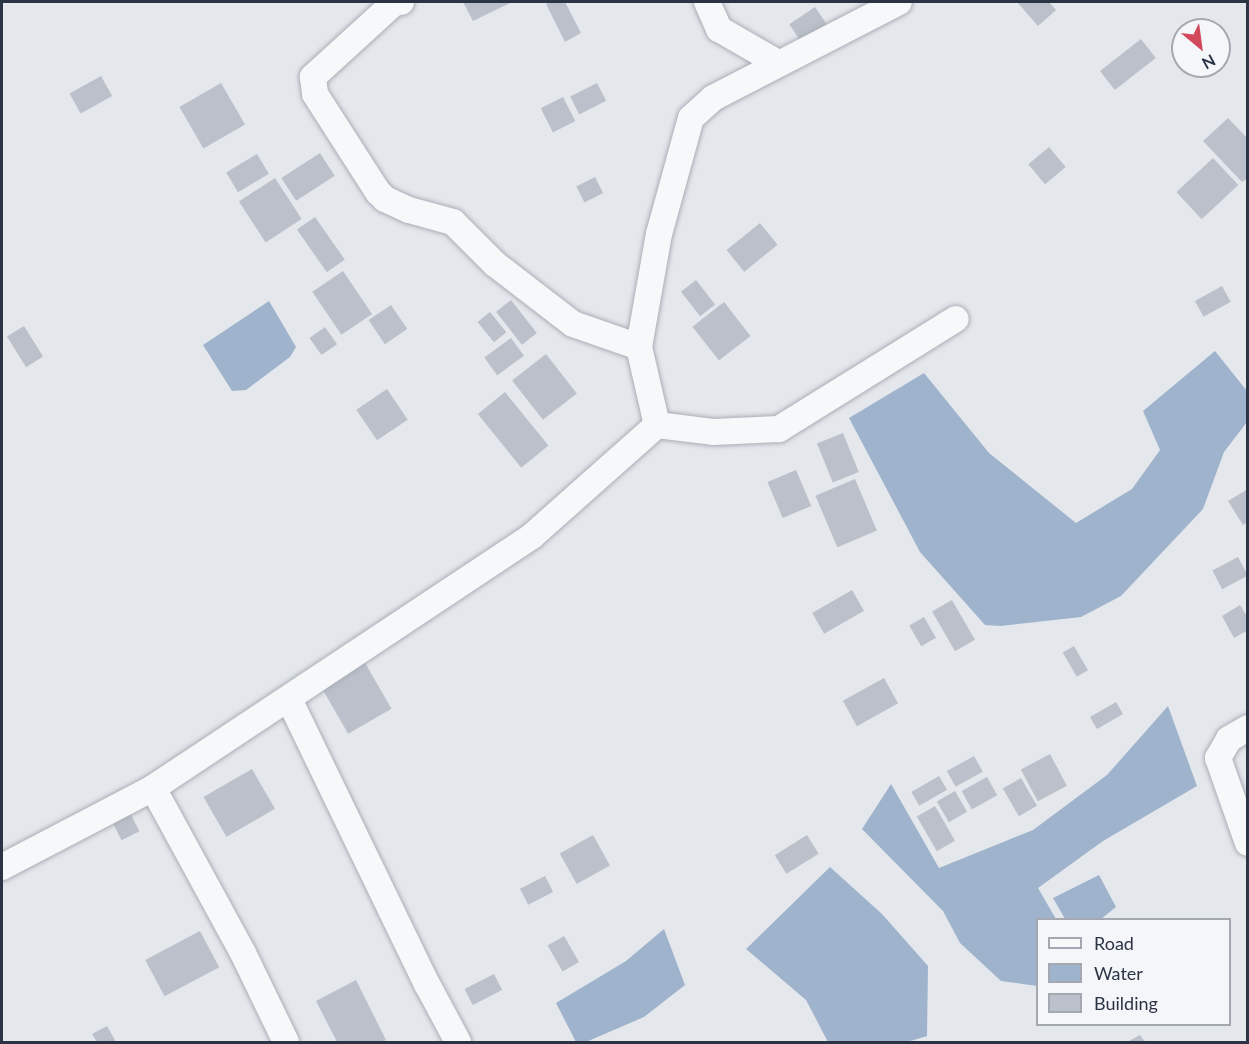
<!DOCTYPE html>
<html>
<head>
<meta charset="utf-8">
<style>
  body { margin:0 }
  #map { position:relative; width:1249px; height:1044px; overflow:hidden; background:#e4e7ec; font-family:Lato,sans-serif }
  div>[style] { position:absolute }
  .water>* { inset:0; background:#9fb4cc }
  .building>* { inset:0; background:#bbc0ca; transform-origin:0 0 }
  .roads { filter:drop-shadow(0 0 2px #a9aeb7) drop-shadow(0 0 2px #a9aeb7) }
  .minor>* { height:26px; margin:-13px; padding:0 13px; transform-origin:13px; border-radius:13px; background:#f7f8fa }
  span { translate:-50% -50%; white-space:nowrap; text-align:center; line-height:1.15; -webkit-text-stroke:5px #f4f6f9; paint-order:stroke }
  .frame { position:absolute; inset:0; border:3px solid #2b3445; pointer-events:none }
  .legend { position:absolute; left:1036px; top:918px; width:195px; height:108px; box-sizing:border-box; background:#f4f6f9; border:2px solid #a4a8b1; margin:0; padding:8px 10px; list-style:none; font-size:18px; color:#2b3445 }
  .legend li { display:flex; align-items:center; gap:12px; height:30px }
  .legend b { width:30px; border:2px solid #a4a8b1 }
  .north { position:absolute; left:1171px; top:18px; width:60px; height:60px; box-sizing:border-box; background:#f4f6f9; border:2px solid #a4a8b1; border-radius:50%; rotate:151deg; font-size:16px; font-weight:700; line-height:24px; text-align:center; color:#2b3445 }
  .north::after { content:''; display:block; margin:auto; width:21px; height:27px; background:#d1495b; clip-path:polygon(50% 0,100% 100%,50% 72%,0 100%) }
</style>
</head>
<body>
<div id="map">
  <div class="water">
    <div style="clip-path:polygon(269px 301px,296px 347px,290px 357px,246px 390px,232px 391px,203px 345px)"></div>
    <div style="clip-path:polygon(1215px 351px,1247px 391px,1247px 422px,1224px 452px,1203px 509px,1121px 596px,1081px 617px,1001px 626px,985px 625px,920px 552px,849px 418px,924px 373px,989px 453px,1076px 523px,1132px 489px,1160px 450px,1143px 411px)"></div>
    <div style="clip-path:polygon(1168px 706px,1197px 786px,1103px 841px,1038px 888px,1056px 919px,1038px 920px,1037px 986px,1001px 981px,960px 943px,943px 911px,862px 829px,891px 784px,939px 868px,1033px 830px,1107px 775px)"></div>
    <div style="clip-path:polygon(830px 867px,882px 914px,928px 966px,927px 1036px,907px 1042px,828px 1042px,806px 1000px,746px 949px)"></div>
    <div style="clip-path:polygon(1099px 875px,1116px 907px,1101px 919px,1065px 919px,1053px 898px)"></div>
    <div style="clip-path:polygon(664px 929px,685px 985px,644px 1017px,586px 1042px,576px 1042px,556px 1003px,626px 961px)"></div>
  </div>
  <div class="building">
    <div style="clip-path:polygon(463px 2px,512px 2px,473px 21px)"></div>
    <div style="clip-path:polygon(551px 2px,565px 2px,581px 33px,565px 42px,546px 4px)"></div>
    <div style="clip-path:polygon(1017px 2px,1049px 2px,1056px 10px,1038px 26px)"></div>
    <div style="left:815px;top:7px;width:23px;height:31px;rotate:56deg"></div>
    <div style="left:1141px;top:39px;width:24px;height:52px;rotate:52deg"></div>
    <div style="left:101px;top:76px;width:23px;height:36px;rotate:61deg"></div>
    <div style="left:221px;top:83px;width:48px;height:48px;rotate:60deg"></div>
    <div style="left:597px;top:83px;width:20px;height:30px;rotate:63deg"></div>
    <div style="left:563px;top:97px;width:27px;height:25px;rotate:63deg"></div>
    <div style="clip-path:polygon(1228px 118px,1248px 139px,1248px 178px,1242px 182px,1203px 141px)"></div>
    <div style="left:1049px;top:147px;width:26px;height:27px;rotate:50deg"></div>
    <div style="left:320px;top:153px;width:27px;height:46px;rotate:57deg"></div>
    <div style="left:257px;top:154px;width:23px;height:36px;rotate:59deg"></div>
    <div style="left:1213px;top:158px;width:37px;height:50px;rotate:47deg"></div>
    <div style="left:595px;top:177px;width:18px;height:21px;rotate:63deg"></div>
    <div style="left:275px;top:178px;width:49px;height:43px;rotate:57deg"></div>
    <div style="left:315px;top:217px;width:52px;height:22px;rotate:55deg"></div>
    <div style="left:760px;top:223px;width:28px;height:43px;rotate:51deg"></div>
    <div style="left:343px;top:271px;width:52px;height:37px;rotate:56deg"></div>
    <div style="left:696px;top:280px;width:31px;height:19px;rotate:52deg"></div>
    <div style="left:1222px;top:286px;width:18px;height:31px;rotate:61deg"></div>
    <div style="left:511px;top:300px;width:42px;height:19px;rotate:52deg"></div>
    <div style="left:724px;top:302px;width:43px;height:40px;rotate:52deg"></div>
    <div style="left:391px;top:305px;width:29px;height:27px;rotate:56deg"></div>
    <div style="left:490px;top:312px;width:26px;height:16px;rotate:51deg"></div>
    <div style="left:24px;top:326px;width:36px;height:20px;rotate:58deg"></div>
    <div style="left:325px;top:327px;width:21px;height:19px;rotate:55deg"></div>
    <div style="left:511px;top:338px;width:22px;height:33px;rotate:54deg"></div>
    <div style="left:546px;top:354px;width:50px;height:43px;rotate:52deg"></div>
    <div style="left:387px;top:389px;width:37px;height:37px;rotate:56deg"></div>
    <div style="left:505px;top:392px;width:69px;height:35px;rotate:51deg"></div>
    <div style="left:843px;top:433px;width:42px;height:28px;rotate:68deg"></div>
    <div style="left:796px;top:470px;width:39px;height:31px;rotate:67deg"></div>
    <div style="left:855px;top:479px;width:56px;height:43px;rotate:67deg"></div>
    <div style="clip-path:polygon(1248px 489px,1248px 522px,1243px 525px,1228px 501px)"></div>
    <div style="left:1238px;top:557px;width:21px;height:29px;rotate:62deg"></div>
    <div style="left:852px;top:590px;width:24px;height:46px;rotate:60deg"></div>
    <div style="left:952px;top:600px;width:46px;height:23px;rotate:60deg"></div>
    <div style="clip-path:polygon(1240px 605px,1248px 618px,1248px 630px,1234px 638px,1222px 616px)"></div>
    <div style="left:924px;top:617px;width:24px;height:17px;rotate:60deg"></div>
    <div style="left:1074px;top:646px;width:28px;height:13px;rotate:60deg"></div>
    <div style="left:361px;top:656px;width:61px;height:50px;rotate:60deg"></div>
    <div style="left:884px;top:678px;width:29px;height:47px;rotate:61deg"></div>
    <div style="left:1116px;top:702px;width:14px;height:30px;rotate:60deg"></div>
    <div style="left:1050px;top:754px;width:36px;height:33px;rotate:62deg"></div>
    <div style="left:974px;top:756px;width:18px;height:31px;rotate:61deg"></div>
    <div style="left:252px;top:769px;width:46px;height:56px;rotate:60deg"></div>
    <div style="left:939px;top:776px;width:16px;height:32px;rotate:60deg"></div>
    <div style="left:987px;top:777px;width:21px;height:29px;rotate:61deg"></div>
    <div style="left:1021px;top:778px;width:32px;height:21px;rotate:60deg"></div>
    <div style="left:955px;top:791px;width:24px;height:21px;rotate:60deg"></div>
    <div style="left:935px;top:806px;width:40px;height:21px;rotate:60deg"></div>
    <div style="left:128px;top:809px;width:25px;height:20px;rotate:63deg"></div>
    <div style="left:593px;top:835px;width:35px;height:38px;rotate:61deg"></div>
    <div style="left:807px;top:835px;width:22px;height:38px;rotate:58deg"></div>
    <div style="left:545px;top:876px;width:18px;height:28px;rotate:63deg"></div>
    <div style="left:200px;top:931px;width:41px;height:62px;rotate:62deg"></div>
    <div style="left:564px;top:936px;width:30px;height:19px;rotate:60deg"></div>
    <div style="left:494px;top:974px;width:18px;height:33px;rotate:63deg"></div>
    <div style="clip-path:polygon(356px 980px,386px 1040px,381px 1042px,337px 1042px,316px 1001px)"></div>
    <div style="clip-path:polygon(107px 1026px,116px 1042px,97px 1042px,92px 1034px)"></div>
    <div style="clip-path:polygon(1140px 1035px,1145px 1042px,1127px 1042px)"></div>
  </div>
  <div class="roads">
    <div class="minor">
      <div style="left:401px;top:2px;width:7px;rotate:172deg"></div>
      <div style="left:394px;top:3px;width:110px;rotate:137.6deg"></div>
      <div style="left:313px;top:77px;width:17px;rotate:83deg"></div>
      <div style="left:315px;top:94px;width:117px;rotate:57.3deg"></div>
      <div style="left:378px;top:192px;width:10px;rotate:45deg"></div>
      <div style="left:385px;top:199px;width:26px;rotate:25deg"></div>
      <div style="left:409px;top:210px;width:46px;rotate:15.3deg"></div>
      <div style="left:453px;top:222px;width:59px;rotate:45deg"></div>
      <div style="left:495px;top:264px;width:98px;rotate:37.6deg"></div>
      <div style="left:573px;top:324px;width:70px;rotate:19.2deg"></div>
      <div style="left:707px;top:2px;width:30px;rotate:66deg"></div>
      <div style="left:719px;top:29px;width:68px;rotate:30deg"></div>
      <div style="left:657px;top:425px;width:80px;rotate:-103deg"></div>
      <div style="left:639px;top:347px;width:115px;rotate:-80deg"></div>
      <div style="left:659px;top:234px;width:120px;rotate:-74.6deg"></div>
      <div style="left:691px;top:118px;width:30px;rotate:-42deg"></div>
      <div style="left:713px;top:98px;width:209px;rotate:-27.3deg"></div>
      <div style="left:289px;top:699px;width:317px;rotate:64.2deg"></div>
      <div style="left:427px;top:984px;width:66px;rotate:61.9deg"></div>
      <div style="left:1248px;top:728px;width:22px;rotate:150deg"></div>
      <div style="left:1229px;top:739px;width:22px;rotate:120deg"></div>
      <div style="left:1218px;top:758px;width:90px;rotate:70.6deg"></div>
      <div style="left:153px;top:788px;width:188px;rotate:61.4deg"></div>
      <div style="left:243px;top:953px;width:99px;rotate:64.2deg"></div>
      <div style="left:2px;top:867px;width:170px;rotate:-27.6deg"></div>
      <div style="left:153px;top:788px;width:455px;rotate:-33.6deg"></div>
      <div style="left:532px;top:536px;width:167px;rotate:-41.6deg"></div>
      <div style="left:657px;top:425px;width:56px;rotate:7.1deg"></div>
      <div style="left:713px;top:432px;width:66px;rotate:-2.6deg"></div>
      <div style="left:779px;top:429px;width:208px;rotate:-31.9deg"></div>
    </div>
  </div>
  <div class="frame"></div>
  <ul class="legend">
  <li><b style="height:8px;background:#f7f8fa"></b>Road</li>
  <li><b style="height:16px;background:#9fb4cc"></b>Water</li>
  <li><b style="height:16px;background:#bbc0ca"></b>Building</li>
  </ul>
  <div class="north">N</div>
</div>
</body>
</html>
